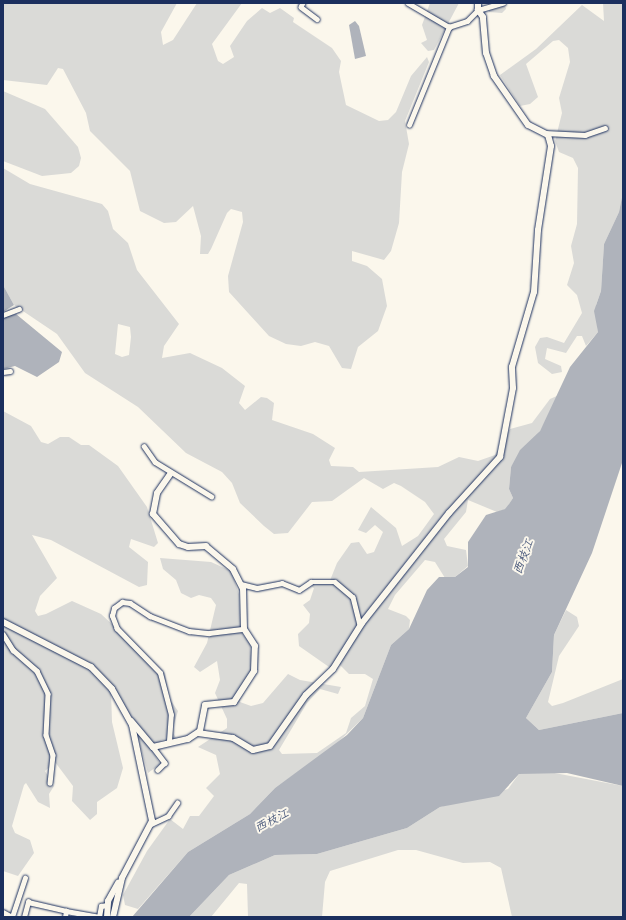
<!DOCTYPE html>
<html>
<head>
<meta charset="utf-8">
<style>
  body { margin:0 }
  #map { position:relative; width:626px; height:920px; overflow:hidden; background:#fbf7ec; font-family:"Shantell Sans","LXGW WenKai TC",sans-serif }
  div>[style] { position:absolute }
  .green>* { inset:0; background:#dadad7 }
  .water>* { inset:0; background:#afb3bb }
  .roads { filter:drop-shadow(0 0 1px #1b2f5e) drop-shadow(0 0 1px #1b2f5e) }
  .street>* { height:4.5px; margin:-2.25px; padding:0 2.25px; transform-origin:2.25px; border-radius:2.25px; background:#fbf7ec }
  .secondary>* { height:6px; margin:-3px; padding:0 3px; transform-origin:3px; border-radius:3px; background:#fbf7ec }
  span { translate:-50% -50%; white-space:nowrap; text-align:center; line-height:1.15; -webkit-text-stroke:4px #fbf7ec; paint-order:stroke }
  .water-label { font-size:12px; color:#47577a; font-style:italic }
  .frame { position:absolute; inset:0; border:4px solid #1b2f5e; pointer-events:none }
</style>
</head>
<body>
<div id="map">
  <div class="green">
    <div style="clip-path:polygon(3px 3px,177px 3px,161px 32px,163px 45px,173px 40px,197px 3px,242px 3px,212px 44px,218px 61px,223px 64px,234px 57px,230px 46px,247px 21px,262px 8px,270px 13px,280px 8px,294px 18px,293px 22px,332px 48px,341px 61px,339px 72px,346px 105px,379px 121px,388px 120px,396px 112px,411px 76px,427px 57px,429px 62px,405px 121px,409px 144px,402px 172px,399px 223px,391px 251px,384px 260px,352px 251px,352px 261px,367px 266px,382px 279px,387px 306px,378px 331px,358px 347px,351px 369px,342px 368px,329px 346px,315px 342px,301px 346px,286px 344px,269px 336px,229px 292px,228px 276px,243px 222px,242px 212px,231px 209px,227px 213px,211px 249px,208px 254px,200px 254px,201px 236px,193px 206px,176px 222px,164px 223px,140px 211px,130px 171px,90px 131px,86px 113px,63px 69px,58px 68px,47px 85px,3px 80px)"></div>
    <div style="clip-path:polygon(430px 3px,459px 3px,434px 50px,428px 51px,421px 43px,427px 40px,422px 25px)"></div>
    <div style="clip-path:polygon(488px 3px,504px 3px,506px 9px,502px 13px,489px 12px)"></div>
    <div style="clip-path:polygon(603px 3px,623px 3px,623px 192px,619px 212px,604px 244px,601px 291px,596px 305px,598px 332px,586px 346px,582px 336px,577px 336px,566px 353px,547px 348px,545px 359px,561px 366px,562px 372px,552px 374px,538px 363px,535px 347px,540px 338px,547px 337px,564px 343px,582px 313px,577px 295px,567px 285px,574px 263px,571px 246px,577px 224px,578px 168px,573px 158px,559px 152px,555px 141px,562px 113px,559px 98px,570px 62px,568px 48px,559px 40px,553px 41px,526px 64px,538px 97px,530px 104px,520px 106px,500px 75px,536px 49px,582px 5px,604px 21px)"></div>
    <div style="clip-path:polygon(3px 91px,45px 109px,78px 147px,81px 158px,79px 166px,71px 173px,42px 176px,3px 161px)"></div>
    <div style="clip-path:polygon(evenodd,3px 168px,30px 184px,102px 204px,108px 211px,113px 229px,128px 243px,137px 270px,179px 324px,164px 346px,162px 358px,190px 353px,222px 368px,245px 386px,239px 403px,245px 410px,261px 397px,267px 398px,274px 403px,272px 420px,313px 434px,335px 448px,329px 460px,331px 466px,353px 467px,359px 472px,438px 467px,459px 457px,478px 461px,495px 455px,510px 429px,532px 423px,550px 399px,559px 395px,540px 431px,511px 467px,509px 489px,513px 498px,506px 509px,497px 512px,468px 500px,466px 512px,444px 539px,447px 546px,466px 550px,468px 566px,455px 577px,445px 578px,435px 562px,425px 560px,395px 595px,388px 609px,406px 616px,410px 620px,409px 629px,391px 645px,363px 718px,333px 747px,275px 788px,250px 814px,188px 852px,138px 909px,125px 905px,123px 895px,147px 851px,170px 819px,183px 829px,190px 816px,199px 816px,214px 796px,206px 788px,220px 774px,216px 755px,198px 747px,227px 728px,227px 719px,215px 693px,220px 680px,217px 661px,200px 672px,194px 667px,207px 643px,216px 605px,211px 598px,199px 595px,191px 598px,181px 593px,176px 580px,163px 569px,160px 558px,211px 562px,231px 571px,239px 594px,241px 632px,250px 644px,251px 657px,251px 674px,240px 689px,240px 702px,251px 706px,263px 703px,288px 674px,300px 680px,341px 687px,338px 694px,320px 689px,307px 703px,279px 750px,282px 754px,317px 753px,346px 733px,351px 718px,365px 706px,373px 679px,365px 674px,349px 674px,339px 664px,329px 667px,299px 646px,298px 634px,309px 623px,310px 614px,303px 605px,310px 600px,314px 588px,309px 585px,329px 583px,337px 563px,351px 543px,359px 542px,367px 554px,374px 552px,383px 532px,375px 525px,366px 533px,358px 530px,371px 507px,396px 528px,402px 546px,418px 536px,434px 514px,425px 502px,401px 486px,394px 483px,383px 489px,364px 478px,332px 501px,312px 502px,288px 533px,274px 534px,264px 526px,240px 503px,232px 483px,222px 472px,186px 453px,138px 407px,85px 373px,57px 334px,14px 305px,3px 285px,3px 168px,118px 324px,130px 327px,131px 337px,129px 355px,122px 357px,115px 354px,118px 324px)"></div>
    <div style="clip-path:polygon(3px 411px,31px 426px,41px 442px,48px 444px,60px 437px,69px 437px,81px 445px,89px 445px,118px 466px,147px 507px,158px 543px,154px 547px,131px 539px,129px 547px,148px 562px,147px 585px,139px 587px,51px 540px,32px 535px,57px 578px,40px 596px,35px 611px,38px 616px,46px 614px,72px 601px,101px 614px,165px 673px,169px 698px,178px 711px,172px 731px,176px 738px,162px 740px,151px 749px,160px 764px,148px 773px,132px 718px,118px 695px,111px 691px,112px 722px,123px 768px,117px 788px,97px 802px,97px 814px,90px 820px,72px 801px,73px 786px,55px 762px,45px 771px,54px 786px,49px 794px,50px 808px,38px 802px,26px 783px,24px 785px,12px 826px,15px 833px,30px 840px,34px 853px,18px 876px,3px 871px)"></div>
    <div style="clip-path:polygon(566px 610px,577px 617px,579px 626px,559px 656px,548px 702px,552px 706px,563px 703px,623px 679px,623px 713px,539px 730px,526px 718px,552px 672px,554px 635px)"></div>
    <div style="clip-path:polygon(544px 771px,623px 786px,623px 917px,512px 917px,501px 868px,490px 862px,463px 863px,416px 850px,398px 850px,330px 871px,325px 882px,322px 917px,248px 917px,247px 884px,239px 883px,211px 917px,189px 917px,229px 875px,275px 855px,317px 854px,407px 828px,440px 807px,508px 789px,519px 774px)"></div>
  </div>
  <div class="water">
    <div style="clip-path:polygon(355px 21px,359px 26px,366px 56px,355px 59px,349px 25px)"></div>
    <div style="clip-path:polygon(623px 192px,623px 460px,592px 553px,554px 635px,552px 672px,526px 718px,539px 730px,623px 713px,623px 786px,567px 773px,519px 774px,499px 796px,440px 807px,407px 828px,317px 854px,275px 855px,229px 875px,189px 917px,132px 917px,188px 852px,250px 814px,275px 788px,347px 735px,363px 718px,391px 645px,409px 629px,427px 590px,439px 577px,455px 577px,468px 567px,468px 542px,486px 515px,505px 509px,509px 504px,513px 498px,509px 489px,511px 467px,520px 450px,540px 431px,570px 367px,598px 332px,594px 311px,601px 291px,604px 244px,619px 212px)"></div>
    <div style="clip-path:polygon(3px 285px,14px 305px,3px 312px)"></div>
    <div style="clip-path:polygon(16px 314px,62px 352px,59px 362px,37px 377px,15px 366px,3px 369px,3px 317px)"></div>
  </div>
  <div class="roads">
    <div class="street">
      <div style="left:303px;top:3px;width:4px;rotate:117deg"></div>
      <div style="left:301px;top:7px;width:20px;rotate:37deg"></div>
      <div style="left:408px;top:3px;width:48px;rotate:30.3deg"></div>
      <div style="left:409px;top:125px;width:106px;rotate:-67.8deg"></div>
      <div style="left:449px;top:27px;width:19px;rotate:-18deg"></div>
      <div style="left:467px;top:21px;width:16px;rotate:-45deg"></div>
      <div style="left:478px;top:10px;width:26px;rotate:-16deg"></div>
      <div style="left:545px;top:133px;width:40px;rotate:2.9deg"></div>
      <div style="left:585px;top:135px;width:21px;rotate:-19deg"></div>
      <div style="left:3px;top:315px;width:17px;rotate:-21deg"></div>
      <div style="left:3px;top:372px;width:7px;rotate:-8deg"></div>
      <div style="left:144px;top:446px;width:19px;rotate:55deg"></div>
      <div style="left:155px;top:462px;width:66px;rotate:31.3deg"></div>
      <div style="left:241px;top:584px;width:16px;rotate:14deg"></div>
      <div style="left:257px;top:588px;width:25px;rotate:-11deg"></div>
      <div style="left:282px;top:583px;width:18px;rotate:22deg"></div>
      <div style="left:299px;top:590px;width:14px;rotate:-34deg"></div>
      <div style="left:311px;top:582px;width:24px"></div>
      <div style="left:335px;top:582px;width:23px;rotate:40deg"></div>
      <div style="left:353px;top:597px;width:29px;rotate:76deg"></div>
      <div style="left:3px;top:634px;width:19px;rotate:58deg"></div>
      <div style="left:13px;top:650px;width:32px;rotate:41deg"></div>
      <div style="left:37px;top:671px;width:25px;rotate:64deg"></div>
      <div style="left:48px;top:694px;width:41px;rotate:92.8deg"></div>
      <div style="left:46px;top:735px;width:21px;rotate:71deg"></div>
      <div style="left:53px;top:755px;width:28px;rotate:96deg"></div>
      <div style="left:169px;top:741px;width:26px;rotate:-86deg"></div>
      <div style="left:171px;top:715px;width:43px;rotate:-104.7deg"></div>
      <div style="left:160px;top:673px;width:62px;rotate:-134.3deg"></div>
      <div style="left:117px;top:629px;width:14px;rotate:-111deg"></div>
      <div style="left:112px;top:616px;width:8px;rotate:-76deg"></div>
      <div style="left:114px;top:608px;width:10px;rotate:-37deg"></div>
      <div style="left:122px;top:602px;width:8px;rotate:7deg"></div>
      <div style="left:130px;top:603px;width:24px;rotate:33deg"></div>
      <div style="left:150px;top:616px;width:42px;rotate:21deg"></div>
      <div style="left:189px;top:631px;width:20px;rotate:6deg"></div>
      <div style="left:209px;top:633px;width:35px;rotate:-7deg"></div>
      <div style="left:153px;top:747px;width:20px;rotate:53deg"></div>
      <div style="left:165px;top:763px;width:10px;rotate:135deg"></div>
      <div style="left:151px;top:824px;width:19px;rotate:-25deg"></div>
      <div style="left:168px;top:816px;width:16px;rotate:-55deg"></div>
      <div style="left:3px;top:912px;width:10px;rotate:29deg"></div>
      <div style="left:12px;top:917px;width:41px;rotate:-71.6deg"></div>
      <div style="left:24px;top:917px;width:16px;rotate:-75deg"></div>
      <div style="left:28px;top:902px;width:39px;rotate:13deg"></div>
      <div style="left:65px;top:917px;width:6px;rotate:-81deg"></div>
      <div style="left:66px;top:911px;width:34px;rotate:10deg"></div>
      <div style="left:99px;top:917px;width:11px;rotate:-80deg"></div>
      <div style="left:101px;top:906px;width:6px;rotate:-9deg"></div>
    </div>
    <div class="secondary">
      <div style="left:3px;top:622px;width:99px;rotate:27.1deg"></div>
      <div style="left:91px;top:667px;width:30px;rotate:46deg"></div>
      <div style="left:112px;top:689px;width:41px;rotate:60.9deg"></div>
      <div style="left:132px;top:725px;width:98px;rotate:78.2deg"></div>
      <div style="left:152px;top:821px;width:64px;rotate:117.8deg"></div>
      <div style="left:122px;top:878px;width:40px;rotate:103deg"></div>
      <div style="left:131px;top:721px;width:34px;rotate:50deg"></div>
      <div style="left:153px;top:747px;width:36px;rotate:-13deg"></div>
      <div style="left:188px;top:739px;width:14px;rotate:-34deg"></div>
      <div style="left:200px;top:731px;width:26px;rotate:-79deg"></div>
      <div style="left:205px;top:705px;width:29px;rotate:-6deg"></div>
      <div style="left:234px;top:702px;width:37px;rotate:-57deg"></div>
      <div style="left:254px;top:671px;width:25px;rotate:-88deg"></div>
      <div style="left:255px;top:646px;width:20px;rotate:-123deg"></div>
      <div style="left:244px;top:629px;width:40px;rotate:-91.4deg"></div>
      <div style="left:243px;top:589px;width:22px;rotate:-117deg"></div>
      <div style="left:233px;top:569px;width:35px;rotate:-140deg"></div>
      <div style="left:206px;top:546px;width:18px;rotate:177deg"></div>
      <div style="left:188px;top:547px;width:9px;rotate:-162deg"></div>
      <div style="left:179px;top:544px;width:40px;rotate:-131deg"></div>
      <div style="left:153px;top:514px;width:21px;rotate:-79deg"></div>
      <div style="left:157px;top:493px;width:24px;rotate:-55deg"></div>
      <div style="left:198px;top:733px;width:35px;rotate:8deg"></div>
      <div style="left:233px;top:738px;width:23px;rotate:31deg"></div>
      <div style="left:253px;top:750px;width:17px;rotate:-13deg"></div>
      <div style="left:270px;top:746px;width:62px;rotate:-54.8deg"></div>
      <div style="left:306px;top:695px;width:37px;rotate:-44deg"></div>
      <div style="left:333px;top:669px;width:54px;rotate:-57.8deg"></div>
      <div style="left:362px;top:623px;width:140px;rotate:-51.7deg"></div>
      <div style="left:449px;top:513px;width:76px;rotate:-47.7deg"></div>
      <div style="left:500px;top:457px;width:70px;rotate:-79.3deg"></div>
      <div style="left:513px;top:388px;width:21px;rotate:-93deg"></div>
      <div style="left:512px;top:367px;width:78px;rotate:-73.7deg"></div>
      <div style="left:534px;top:292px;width:62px;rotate:-86.3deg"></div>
      <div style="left:538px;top:230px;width:85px;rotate:-81.2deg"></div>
      <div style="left:551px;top:146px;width:11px;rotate:-105deg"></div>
      <div style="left:548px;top:135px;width:22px;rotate:-153deg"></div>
      <div style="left:528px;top:125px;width:60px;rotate:-124.8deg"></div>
      <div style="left:494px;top:76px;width:24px;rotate:-109deg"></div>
      <div style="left:486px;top:53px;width:36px;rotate:-95deg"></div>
      <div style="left:483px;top:17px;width:9px;rotate:-126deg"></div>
      <div style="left:478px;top:10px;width:7px;rotate:-90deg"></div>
      <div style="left:107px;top:917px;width:16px;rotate:-86deg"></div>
      <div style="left:108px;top:901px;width:21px;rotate:-61deg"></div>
    </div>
  </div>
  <div class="water-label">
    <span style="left:524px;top:557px;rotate:-69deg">西枝江</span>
    <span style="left:272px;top:821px;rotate:-27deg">西枝江</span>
  </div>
  <div class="frame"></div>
</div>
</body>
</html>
